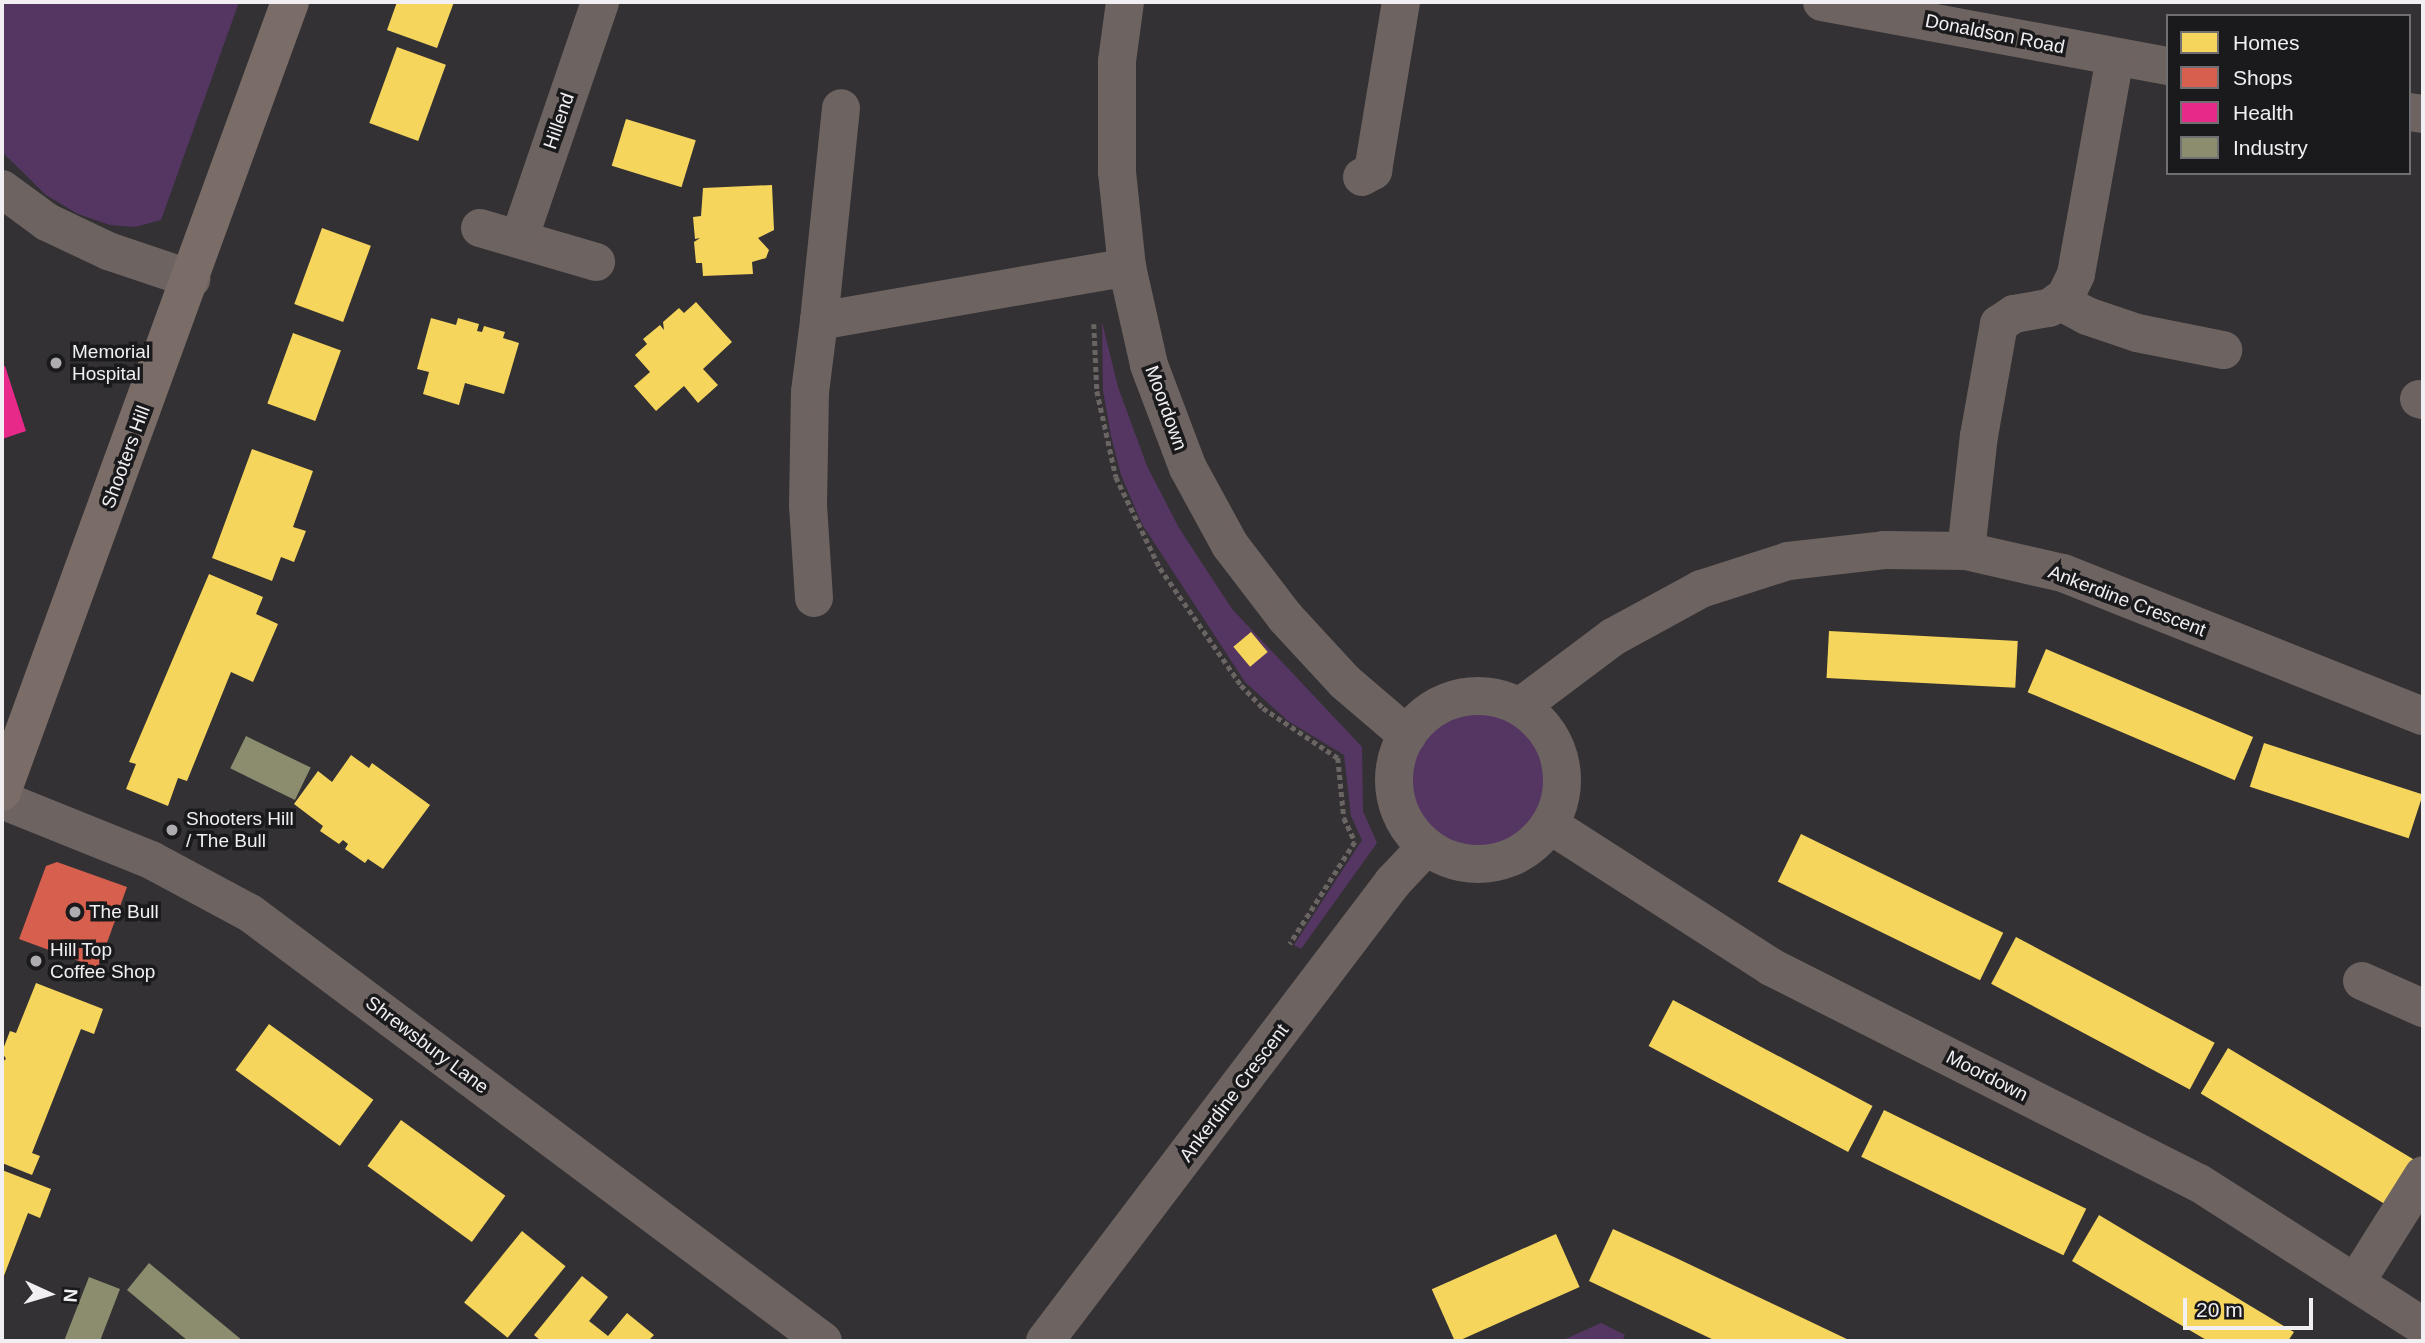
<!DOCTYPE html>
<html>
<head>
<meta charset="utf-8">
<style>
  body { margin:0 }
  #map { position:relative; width:2425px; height:1343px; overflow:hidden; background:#333134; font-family:Arial,sans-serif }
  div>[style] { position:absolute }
  .green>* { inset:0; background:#553663 }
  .round { border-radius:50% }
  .homes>* { inset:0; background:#f6d55c; transform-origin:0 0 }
  .shops>* { inset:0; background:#d6604d }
  .health>* { inset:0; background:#e7298a }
  .industry>* { inset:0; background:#8c8c6e; transform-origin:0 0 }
  .path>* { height:4.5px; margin-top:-2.25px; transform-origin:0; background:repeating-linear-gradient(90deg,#6a6463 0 5px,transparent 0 8.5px) }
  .minor>* { height:38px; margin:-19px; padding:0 19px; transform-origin:19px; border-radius:19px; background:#6d6360 }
  .minor>.ring { margin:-19px; padding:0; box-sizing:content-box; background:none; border:38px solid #6d6360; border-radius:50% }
  .major>* { height:38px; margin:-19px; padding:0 19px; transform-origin:19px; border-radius:19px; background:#7a6c66 }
  .dots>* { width:19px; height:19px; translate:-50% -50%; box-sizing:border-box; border:4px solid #1a191b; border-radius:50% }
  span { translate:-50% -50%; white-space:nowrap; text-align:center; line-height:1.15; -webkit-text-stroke:7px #1a191b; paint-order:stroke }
  .street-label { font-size:19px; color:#f1eff2 }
  .poi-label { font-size:19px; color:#f1eff2 }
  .left { translate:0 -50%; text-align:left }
  .frame { position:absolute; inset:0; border:4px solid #f1eff2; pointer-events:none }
  .legend { position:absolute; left:2166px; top:14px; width:245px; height:161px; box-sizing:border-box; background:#1a191b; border:2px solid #706f71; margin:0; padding:9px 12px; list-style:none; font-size:21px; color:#f1eff2 }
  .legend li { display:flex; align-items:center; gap:14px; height:35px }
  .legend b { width:35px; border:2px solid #706f71 }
  .north { position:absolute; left:14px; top:1259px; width:70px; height:70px; -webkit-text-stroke:5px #1a191b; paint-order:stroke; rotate:94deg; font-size:19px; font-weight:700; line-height:28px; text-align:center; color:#f1eff2 }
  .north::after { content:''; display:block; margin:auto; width:24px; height:32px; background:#f1eff2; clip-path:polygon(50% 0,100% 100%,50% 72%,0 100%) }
  .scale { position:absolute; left:2183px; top:1298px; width:130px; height:32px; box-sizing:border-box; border:4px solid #f1eff2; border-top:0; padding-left:9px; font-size:21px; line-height:24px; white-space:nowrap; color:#f1eff2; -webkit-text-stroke:5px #1a191b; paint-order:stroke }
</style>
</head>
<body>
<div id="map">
  <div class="green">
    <div style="clip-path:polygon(2px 2px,239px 2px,161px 220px,135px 227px,110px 225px,78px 214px,46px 195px,2px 152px)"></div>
    <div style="clip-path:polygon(1102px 322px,1118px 387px,1147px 466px,1179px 528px,1232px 609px,1362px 747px,1363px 811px,1377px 843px,1301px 949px,1294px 945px,1362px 840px,1351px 816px,1344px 755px,1288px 721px,1245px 682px,1142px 524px,1121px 475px,1111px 436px,1103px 390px)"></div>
    <div class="round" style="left:1410px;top:712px;width:136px;height:136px"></div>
    <div style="clip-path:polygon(1601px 1323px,1625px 1335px,1622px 1341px,1561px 1341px)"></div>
  </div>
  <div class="homes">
    <div style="clip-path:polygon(397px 2px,454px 2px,437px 48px,387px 30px)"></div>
    <div style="left:397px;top:47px;width:52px;height:81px;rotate:20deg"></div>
    <div style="left:626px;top:119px;width:73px;height:49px;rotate:17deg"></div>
    <div style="clip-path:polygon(772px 185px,774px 230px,758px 238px,769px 250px,766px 258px,752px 262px,753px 274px,703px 276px,702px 263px,696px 263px,694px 242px,700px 238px,695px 239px,693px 217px,701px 216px,703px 188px)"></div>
    <div style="left:322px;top:228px;width:52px;height:81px;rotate:20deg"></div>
    <div style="clip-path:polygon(696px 302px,732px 342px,703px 369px,718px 385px,698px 403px,684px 386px,656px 411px,634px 386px,650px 372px,635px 355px,647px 344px,643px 339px,660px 325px,664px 330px,663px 322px,679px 308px,684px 313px)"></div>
    <div style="clip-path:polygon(431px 318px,456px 325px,458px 318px,479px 324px,477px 331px,482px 332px,484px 326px,505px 332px,503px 338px,519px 343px,504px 394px,465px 383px,459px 405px,423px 394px,429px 372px,417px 369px)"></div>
    <div style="left:293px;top:333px;width:51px;height:75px;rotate:20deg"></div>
    <div style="clip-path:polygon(252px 449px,313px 471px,293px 527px,306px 531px,294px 562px,281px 557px,272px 581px,212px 558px)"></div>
    <div style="clip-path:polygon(209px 574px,263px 597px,256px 614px,278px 624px,253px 682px,231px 672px,187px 781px,178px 778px,168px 806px,126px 789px,136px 764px,129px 762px)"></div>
    <div style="left:1829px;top:631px;width:189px;height:47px;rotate:3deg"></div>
    <div style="left:1251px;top:632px;width:26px;height:23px;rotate:50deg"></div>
    <div style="left:2046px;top:649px;width:225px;height:47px;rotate:23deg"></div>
    <div style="left:2264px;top:743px;width:167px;height:46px;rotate:18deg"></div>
    <div style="clip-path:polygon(351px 755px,369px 768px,372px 763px,430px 805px,383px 869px,368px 859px,365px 863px,345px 849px,348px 844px,343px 840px,339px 844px,320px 831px,323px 826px,294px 804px,318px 771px,332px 782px)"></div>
    <div style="left:1801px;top:834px;width:225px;height:53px;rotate:26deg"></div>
    <div style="left:2016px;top:937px;width:225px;height:53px;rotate:28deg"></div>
    <div style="clip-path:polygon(36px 983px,103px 1009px,94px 1034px,81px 1029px,32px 1153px,40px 1156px,32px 1175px,2px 1163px,2px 1062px,6px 1059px,2px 1052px,10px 1031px,16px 1033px)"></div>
    <div style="left:1673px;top:1000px;width:226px;height:52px;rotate:28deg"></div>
    <div style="left:269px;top:1024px;width:129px;height:57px;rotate:36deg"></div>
    <div style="left:2228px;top:1048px;width:223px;height:53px;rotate:31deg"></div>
    <div style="left:1884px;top:1110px;width:225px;height:52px;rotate:26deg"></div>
    <div style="left:401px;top:1120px;width:129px;height:57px;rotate:36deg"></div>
    <div style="clip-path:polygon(2px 1170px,51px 1189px,40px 1218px,28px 1213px,2px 1281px)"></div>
    <div style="clip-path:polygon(2099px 1215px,2294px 1332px,2288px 1341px,2208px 1341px,2072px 1261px)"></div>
    <div style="clip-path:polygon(1613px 1229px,1674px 1257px,1851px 1341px,1716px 1341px,1589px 1281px)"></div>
    <div style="left:522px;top:1231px;width:56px;height:92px;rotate:39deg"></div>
    <div style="left:1556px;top:1234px;width:58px;height:136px;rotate:66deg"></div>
    <div style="clip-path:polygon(582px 1276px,608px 1297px,589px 1321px,608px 1336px,627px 1313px,654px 1335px,648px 1341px,541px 1341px,534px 1335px)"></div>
  </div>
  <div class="shops">
    <div style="clip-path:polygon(57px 862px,127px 887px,98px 968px,19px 939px,46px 866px)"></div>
  </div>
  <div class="health">
    <div style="clip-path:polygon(5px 366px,26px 431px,2px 439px,2px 367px)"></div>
  </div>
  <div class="industry">
    <div style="left:246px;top:736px;width:72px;height:36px;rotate:26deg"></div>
    <div style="clip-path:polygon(149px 1263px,243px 1341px,188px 1341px,127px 1290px)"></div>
    <div style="clip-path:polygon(89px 1277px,120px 1289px,100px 1341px,64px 1341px)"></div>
  </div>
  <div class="path">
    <div style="left:1094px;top:324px;width:67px;rotate:87.4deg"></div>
    <div style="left:1097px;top:391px;width:88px;rotate:77.5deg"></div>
    <div style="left:1116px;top:477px;width:101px;rotate:64.2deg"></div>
    <div style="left:1160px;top:568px;width:142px;rotate:55.3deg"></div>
    <div style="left:1241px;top:685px;width:32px;rotate:46deg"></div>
    <div style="left:1263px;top:708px;width:90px;rotate:33.7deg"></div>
    <div style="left:1338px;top:758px;width:60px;rotate:84.3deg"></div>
    <div style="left:1344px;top:818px;width:26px;rotate:65deg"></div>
    <div style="left:1355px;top:842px;width:121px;rotate:122.5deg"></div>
  </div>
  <div class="minor">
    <div style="left:1125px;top:2px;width:60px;rotate:97.7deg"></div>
    <div style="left:1117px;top:61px;width:111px;rotate:90deg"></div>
    <div style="left:1117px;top:172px;width:96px;rotate:84deg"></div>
    <div style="left:1127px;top:267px;width:100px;rotate:77.3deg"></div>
    <div style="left:1149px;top:365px;width:110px;rotate:69.3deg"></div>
    <div style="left:1188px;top:468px;width:88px;rotate:61.4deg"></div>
    <div style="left:1230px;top:545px;width:91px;rotate:52.6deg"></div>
    <div style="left:1285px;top:617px;width:88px;rotate:47.3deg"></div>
    <div style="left:1345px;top:682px;width:82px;rotate:40.5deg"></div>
    <div style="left:1822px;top:2px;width:352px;rotate:10.5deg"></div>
    <div style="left:2409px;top:112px;width:14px;rotate:8deg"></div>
    <div style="left:1362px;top:177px;width:13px;rotate:-29deg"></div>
    <div style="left:1373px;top:171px;width:171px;rotate:-80.6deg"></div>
    <div style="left:2px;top:189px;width:56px;rotate:36.3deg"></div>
    <div style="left:47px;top:222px;width:68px;rotate:25.4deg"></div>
    <div style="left:108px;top:251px;width:88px;rotate:18.6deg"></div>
    <div style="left:480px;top:228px;width:121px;rotate:16.3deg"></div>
    <div style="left:519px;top:239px;width:250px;rotate:-71.1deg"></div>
    <div style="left:2059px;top:301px;width:32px;rotate:28deg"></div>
    <div style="left:2087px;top:316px;width:53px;rotate:18.8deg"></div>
    <div style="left:2137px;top:333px;width:88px;rotate:11.2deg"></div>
    <div style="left:819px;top:321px;width:214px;rotate:-84.1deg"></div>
    <div style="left:2419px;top:399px;width:4px;rotate:14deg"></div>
    <div style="left:1966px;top:551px;width:116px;rotate:-83.6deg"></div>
    <div style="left:1979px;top:436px;width:114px;rotate:-79.9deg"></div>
    <div style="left:1999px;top:324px;width:18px;rotate:-34deg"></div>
    <div style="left:2014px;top:314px;width:36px;rotate:-10deg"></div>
    <div style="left:2049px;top:308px;width:19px;rotate:-35deg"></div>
    <div style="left:2065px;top:297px;width:25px;rotate:-64deg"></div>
    <div style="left:2076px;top:274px;width:220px;rotate:-79.8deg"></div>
    <div style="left:814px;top:598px;width:92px;rotate:-93.7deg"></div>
    <div style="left:808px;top:506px;width:114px;rotate:-89deg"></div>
    <div style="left:810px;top:392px;width:72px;rotate:-82.8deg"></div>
    <div style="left:819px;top:321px;width:313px;rotate:-9.9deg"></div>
    <div class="ring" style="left:1394px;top:696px;width:130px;height:130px"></div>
    <div style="left:1521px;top:706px;width:115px;rotate:-36.9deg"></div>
    <div style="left:1613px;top:637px;width:100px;rotate:-28.6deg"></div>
    <div style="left:1701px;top:589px;width:91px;rotate:-17.8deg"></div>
    <div style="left:1788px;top:561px;width:97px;rotate:-6.5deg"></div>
    <div style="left:1884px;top:550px;width:82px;rotate:0.7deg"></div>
    <div style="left:1966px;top:551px;width:99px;rotate:12.8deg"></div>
    <div style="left:2063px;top:573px;width:387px;rotate:21.7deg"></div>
    <div style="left:2px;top:800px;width:161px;rotate:21.9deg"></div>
    <div style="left:151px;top:860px;width:112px;rotate:28.2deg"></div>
    <div style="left:250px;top:913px;width:715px;rotate:36.76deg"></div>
    <div style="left:1550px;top:825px;width:263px;rotate:32.7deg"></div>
    <div style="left:1771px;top:967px;width:479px;rotate:26.8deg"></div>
    <div style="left:2199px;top:1183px;width:266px;rotate:32.6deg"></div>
    <div style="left:2362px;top:981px;width:67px;rotate:23.9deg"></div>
    <div style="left:2356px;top:1282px;width:126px;rotate:-57.9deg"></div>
    <div style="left:1045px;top:1341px;width:576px;rotate:-52.83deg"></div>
    <div style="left:1393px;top:882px;width:48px;rotate:-46.7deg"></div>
  </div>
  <div class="major">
    <div style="left:2px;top:792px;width:841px;rotate:-69.97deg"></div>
  </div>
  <div class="dots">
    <div style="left:56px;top:363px;background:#aeacb0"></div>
    <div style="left:172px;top:830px;background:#aeacb0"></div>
    <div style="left:75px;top:912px;background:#aeacb0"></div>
    <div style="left:36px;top:961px;background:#aeacb0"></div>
  </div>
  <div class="street-label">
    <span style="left:1995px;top:34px;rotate:11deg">Donaldson Road</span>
    <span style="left:559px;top:121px;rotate:-71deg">Hillend</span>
    <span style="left:1166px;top:408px;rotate:70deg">Moordown</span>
    <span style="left:126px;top:457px;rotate:-70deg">Shooters Hill</span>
    <span style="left:2127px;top:601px;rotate:21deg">Ankerdine Crescent</span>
    <span style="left:427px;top:1045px;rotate:37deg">Shrewsbury Lane</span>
    <span style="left:1987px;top:1076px;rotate:27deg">Moordown</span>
    <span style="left:1234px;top:1093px;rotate:-53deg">Ankerdine Crescent</span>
  </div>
  <div class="poi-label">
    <span class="left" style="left:72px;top:363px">Memorial<br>Hospital</span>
    <span class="left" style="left:186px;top:830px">Shooters Hill<br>/ The Bull</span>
    <span class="left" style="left:89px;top:912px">The Bull</span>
    <span class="left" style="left:50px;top:961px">Hill Top<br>Coffee Shop</span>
  </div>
  <div class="frame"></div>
  <ul class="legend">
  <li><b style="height:19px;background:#f6d55c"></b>Homes</li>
  <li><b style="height:19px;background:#d6604d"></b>Shops</li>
  <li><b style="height:19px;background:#e7298a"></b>Health</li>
  <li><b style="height:19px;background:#8c8c6e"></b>Industry</li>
  </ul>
  <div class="north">N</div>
  <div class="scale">20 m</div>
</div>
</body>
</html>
